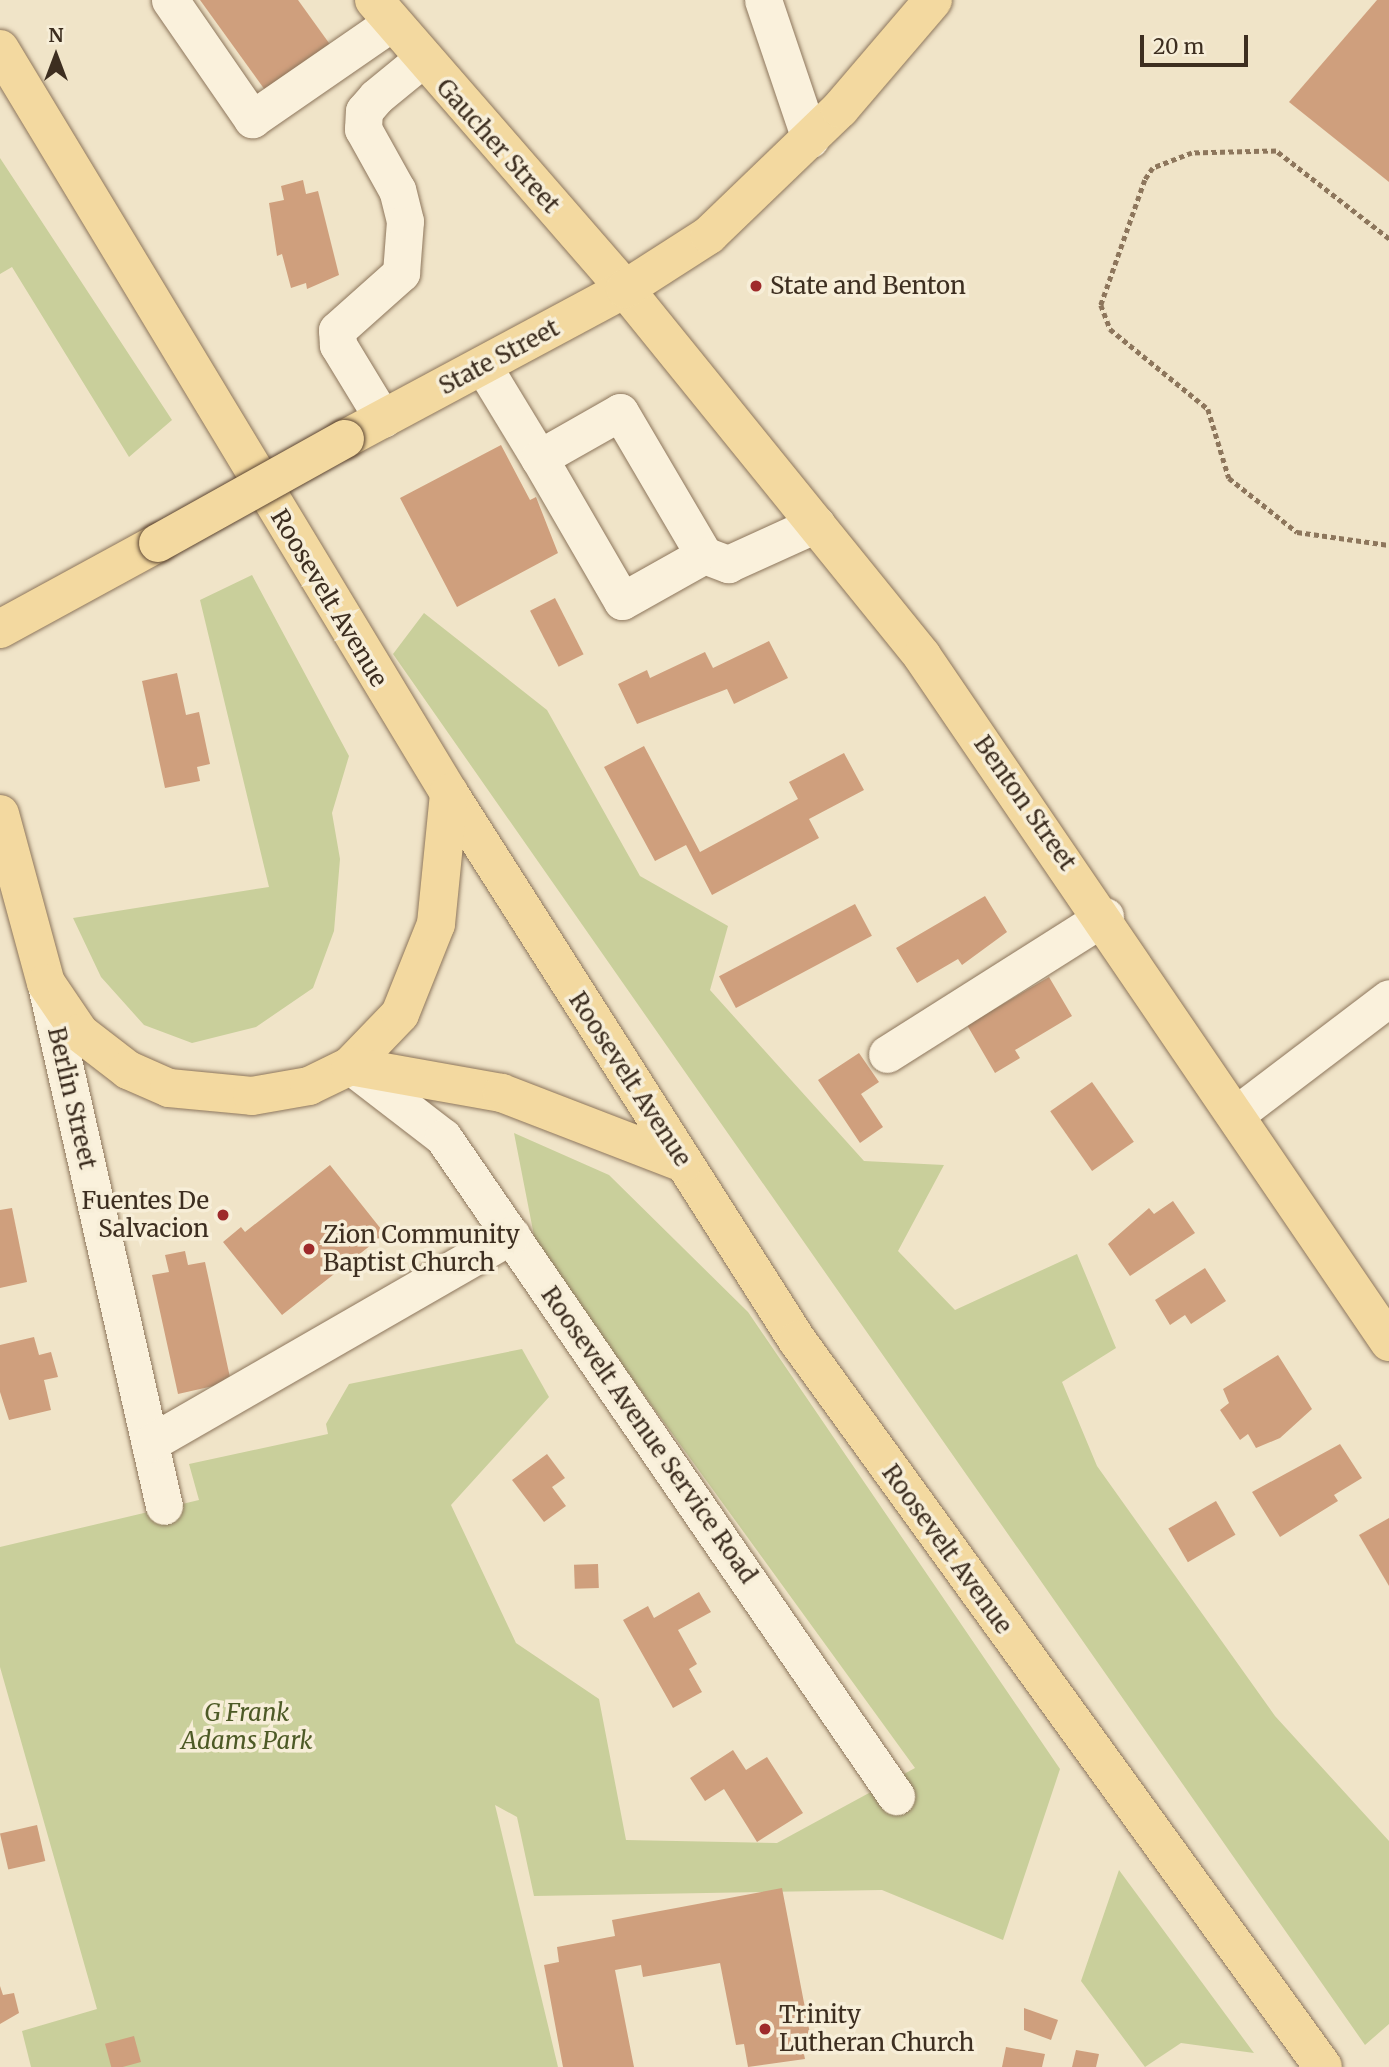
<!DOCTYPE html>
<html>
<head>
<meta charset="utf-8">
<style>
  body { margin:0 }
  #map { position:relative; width:1389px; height:2067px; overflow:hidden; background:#f0e4c8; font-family:Merriweather,serif }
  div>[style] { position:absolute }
  .green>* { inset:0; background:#c9cf9b }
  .building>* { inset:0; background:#cf9f7d; transform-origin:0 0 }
  .path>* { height:4.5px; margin-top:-2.25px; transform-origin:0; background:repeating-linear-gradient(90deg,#8d765c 0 5px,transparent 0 8.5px) }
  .roads { filter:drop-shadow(0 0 2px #8d765c) drop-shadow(0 0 2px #8d765c) }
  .minor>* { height:37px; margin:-18.5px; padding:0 18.5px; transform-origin:18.5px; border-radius:18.5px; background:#faf1dc }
  .major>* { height:38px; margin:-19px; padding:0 19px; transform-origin:19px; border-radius:19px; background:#f3d9a0 }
  .bridges { filter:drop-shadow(0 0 2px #5b4430) drop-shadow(0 0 2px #5b4430) }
  .major-bridge>* { height:38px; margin:-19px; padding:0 19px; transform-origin:19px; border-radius:19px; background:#f3d9a0 }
  .dots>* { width:19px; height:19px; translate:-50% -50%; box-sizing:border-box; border:4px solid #f7eed8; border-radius:50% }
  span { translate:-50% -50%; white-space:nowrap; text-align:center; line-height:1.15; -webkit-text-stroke:7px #f7eed8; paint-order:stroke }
  .street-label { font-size:24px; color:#3d2e20 }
  .poi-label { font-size:24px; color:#3d2e20 }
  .left { translate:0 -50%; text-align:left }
  .right { translate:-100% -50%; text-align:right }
  .park-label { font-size:24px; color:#4d5a26; font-style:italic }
  .north { position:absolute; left:21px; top:21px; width:70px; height:70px; -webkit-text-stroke:5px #f7eed8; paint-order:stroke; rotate:0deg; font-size:19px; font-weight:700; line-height:28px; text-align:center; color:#3d2e20 }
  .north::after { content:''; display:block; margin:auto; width:24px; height:32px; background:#3d2e20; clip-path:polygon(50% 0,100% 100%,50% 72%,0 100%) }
  .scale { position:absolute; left:1140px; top:35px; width:108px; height:32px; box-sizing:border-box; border:4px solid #3d2e20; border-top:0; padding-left:9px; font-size:21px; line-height:24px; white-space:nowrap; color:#3d2e20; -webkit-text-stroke:5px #f7eed8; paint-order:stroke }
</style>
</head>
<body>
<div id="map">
  <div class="green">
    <div style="clip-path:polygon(0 158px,172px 420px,129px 457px,12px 267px,0 274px)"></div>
    <div style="clip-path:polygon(252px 575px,349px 756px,332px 813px,340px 859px,334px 931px,313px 988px,256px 1027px,192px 1043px,144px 1025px,101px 977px,73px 918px,269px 887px,200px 600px)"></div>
    <div style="clip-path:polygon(424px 613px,547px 710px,640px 876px,728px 926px,710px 990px,864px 1161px,944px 1165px,898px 1251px,955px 1310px,1077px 1254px,1116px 1348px,1062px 1382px,1097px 1466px,1275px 1716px,1389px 1841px,1389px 2024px,1365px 2045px,393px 654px)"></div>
    <div style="clip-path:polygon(514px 1133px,609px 1175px,748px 1312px,1060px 1769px,1003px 1940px,882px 1890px,534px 1896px,517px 1817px,495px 1805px,558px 2067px,31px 2067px,22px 2031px,97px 2009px,0 1667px,0 1547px,199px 1500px,189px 1464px,328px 1434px,326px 1424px,349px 1384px,522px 1349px,549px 1397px,451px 1505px,516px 1643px,599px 1699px,626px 1840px,777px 1843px,915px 1768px,536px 1246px)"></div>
    <div style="clip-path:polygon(1119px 1870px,1254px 2053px,1181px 2043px,1145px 2067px,1081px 1981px)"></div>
  </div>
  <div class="building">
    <div style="clip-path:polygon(200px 0,298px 0,334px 50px,270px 97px)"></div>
    <div style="clip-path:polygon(1377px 0,1389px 0,1389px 182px,1289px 102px)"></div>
    <div style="clip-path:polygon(303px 180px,306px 194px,318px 191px,339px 275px,307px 289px,306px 283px,291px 288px,282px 254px,277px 256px,269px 203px,284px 200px,281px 186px)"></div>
    <div style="clip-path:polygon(501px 445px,530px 500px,536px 497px,558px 553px,457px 607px,400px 498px)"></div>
    <div style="left:555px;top:598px;width:63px;height:28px;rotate:63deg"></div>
    <div style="clip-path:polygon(769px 641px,788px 678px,734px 704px,727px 689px,637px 724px,618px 684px,647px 670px,650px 678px,705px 652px,713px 668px)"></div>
    <div style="clip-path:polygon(177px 673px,186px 715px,199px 712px,210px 764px,197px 767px,200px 781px,165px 788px,142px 681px)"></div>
    <div style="clip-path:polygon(644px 746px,700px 852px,798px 799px,789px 782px,844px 753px,864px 790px,809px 819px,819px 838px,712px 895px,686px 845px,655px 861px,604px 767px)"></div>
    <div style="clip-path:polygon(985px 896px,1007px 932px,962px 965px,958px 959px,917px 983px,896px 948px)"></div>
    <div style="left:855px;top:904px;width:36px;height:154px;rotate:62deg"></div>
    <div style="clip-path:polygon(1049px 977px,1072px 1016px,1015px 1050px,1020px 1058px,995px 1073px,967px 1025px)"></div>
    <div style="clip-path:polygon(859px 1053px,879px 1082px,861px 1094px,883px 1127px,860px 1143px,818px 1080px)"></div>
    <div style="left:1092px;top:1082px;width:73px;height:51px;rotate:55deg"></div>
    <div style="clip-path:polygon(330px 1165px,385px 1234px,282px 1315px,223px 1242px,241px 1227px,245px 1232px)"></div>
    <div style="clip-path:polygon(1173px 1201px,1195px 1233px,1130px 1276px,1108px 1244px,1149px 1208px,1154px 1214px)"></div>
    <div style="clip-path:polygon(12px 1208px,27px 1282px,0 1288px,0 1210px)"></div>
    <div style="clip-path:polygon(185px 1251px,188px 1265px,205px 1262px,231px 1382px,178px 1394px,152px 1275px,169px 1272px,165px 1255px)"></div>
    <div style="clip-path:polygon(1205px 1268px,1226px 1301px,1191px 1324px,1185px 1315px,1170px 1325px,1155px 1300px)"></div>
    <div style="clip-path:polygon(34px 1337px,39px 1355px,51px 1352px,58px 1377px,44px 1380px,51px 1410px,9px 1420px,0 1392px,0 1345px)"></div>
    <div style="clip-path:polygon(1278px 1355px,1312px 1409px,1280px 1438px,1256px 1448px,1248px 1434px,1240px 1440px,1220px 1410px,1229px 1403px,1223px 1389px)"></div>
    <div style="clip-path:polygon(1340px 1444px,1362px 1478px,1334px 1495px,1338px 1501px,1280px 1537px,1252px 1492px)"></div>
    <div style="clip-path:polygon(547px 1454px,565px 1478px,552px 1487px,566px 1506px,544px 1522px,512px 1480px)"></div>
    <div style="left:1216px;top:1501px;width:39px;height:55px;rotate:60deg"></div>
    <div style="clip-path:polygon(1389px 1518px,1389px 1586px,1359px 1535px)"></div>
    <div style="left:598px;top:1564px;width:24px;height:24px;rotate:88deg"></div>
    <div style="clip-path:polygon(699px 1592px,711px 1612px,678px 1630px,697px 1664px,689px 1669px,702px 1692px,673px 1708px,623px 1620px,648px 1606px,654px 1618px)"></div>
    <div style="clip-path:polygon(733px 1750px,746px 1770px,767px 1757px,803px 1813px,757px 1842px,724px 1789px,705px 1801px,690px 1778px)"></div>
    <div style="left:37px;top:1825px;width:37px;height:38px;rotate:77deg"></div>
    <div style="clip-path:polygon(782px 1888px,810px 2034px,800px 2036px,805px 2059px,748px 2067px,744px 2044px,736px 2045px,720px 1963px,643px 1977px,641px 1965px,615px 1970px,634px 2067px,563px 2067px,544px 1965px,559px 1962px,557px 1947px,615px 1936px,612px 1920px)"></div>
    <div style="clip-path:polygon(0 1986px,3px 1995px,14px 1993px,19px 2013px,0 2024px)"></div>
    <div style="clip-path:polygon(1024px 2008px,1058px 2020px,1051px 2040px,1024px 2030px)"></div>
    <div style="left:134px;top:2036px;width:27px;height:30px;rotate:75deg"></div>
    <div style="clip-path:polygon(1006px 2047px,1045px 2054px,1042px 2067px,1002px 2067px)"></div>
    <div style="clip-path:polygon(1076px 2050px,1099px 2054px,1096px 2067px,1072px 2067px)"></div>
  </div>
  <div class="path">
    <div style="left:1389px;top:239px;width:143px;rotate:-142.1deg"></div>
    <div style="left:1276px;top:151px;width:84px;rotate:178.6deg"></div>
    <div style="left:1192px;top:153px;width:42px;rotate:159deg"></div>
    <div style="left:1153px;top:168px;width:14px;rotate:124deg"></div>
    <div style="left:1145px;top:180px;width:133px;rotate:109.4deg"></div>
    <div style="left:1101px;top:305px;width:26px;rotate:69deg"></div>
    <div style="left:1110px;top:329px;width:127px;rotate:39.2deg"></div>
    <div style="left:1208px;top:409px;width:72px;rotate:73.1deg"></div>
    <div style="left:1229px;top:478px;width:87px;rotate:38.5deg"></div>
    <div style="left:1297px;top:532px;width:93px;rotate:8deg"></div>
  </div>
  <div class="roads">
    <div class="minor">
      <div style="left:170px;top:0;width:145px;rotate:55.4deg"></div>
      <div style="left:252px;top:119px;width:169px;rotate:-34.6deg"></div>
      <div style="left:763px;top:0;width:147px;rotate:71.3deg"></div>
      <div style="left:483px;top:366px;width:108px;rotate:58.7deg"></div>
      <div style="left:383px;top:419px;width:87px;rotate:-121.3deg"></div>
      <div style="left:338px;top:345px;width:15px;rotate:-94deg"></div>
      <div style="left:337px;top:330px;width:86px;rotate:-41.7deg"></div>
      <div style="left:401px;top:273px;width:52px;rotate:-85.6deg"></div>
      <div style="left:405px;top:221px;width:32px;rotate:-104deg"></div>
      <div style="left:397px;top:190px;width:70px;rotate:-119.1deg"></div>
      <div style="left:363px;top:129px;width:18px;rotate:-87deg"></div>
      <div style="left:364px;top:111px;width:18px;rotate:-49deg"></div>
      <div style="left:376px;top:97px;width:58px;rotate:-39.4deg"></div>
      <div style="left:704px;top:555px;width:94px;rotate:150.7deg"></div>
      <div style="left:622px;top:601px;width:165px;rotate:-120.1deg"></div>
      <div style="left:539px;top:458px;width:93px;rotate:-29.6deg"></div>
      <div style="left:620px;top:412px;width:166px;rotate:59.6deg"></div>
      <div style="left:704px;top:555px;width:26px;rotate:21deg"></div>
      <div style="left:728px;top:564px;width:97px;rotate:-24.4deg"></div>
      <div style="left:46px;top:985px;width:534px;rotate:77.24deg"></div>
      <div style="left:887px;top:1054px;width:258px;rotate:-32.3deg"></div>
      <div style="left:352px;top:1067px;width:115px;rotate:37.6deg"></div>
      <div style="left:443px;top:1137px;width:800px;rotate:55.5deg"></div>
      <div style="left:1235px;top:1115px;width:193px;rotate:-37.2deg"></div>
      <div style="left:150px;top:1443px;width:417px;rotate:-29.9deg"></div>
    </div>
    <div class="major">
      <div style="left:374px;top:0;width:383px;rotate:49deg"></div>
      <div style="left:625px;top:289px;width:472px;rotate:51deg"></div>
      <div style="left:922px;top:656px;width:830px;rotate:55.75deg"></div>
      <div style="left:0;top:49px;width:869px;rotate:58.89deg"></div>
      <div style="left:449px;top:793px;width:648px;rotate:57.54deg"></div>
      <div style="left:797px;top:1340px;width:897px;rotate:54.11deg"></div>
      <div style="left:345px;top:439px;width:318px;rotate:-28.2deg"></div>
      <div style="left:625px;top:289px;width:100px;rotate:-32.7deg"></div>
      <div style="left:709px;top:235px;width:182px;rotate:-43.9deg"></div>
      <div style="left:840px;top:109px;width:143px;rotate:-49.5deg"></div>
      <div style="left:0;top:629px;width:180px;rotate:-28.6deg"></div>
      <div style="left:0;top:814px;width:175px;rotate:74.8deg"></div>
      <div style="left:46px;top:983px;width:60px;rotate:55.8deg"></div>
      <div style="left:80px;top:1033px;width:61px;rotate:37.6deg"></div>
      <div style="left:128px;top:1070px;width:45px;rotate:23.7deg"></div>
      <div style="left:169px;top:1088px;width:83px;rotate:5.5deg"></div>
      <div style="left:252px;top:1096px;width:58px;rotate:-10deg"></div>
      <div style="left:309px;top:1086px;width:46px;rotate:-26deg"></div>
      <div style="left:350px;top:1066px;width:72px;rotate:-46.1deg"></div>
      <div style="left:400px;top:1014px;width:97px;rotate:-68.2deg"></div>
      <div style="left:436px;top:924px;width:132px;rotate:-84.3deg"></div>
      <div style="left:350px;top:1066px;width:154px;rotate:10.1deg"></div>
      <div style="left:502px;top:1093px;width:194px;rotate:21.1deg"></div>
    </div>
  </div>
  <div class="bridges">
    <div class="major-bridge">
      <div style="left:158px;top:543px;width:214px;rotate:-29.1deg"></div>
    </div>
  </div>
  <div class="dots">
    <div style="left:756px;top:286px;background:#9e2a2b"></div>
    <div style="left:223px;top:1215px;background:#9e2a2b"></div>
    <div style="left:309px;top:1249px;background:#9e2a2b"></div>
    <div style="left:765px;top:2029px;background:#9e2a2b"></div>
  </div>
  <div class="street-label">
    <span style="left:498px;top:146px;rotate:48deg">Gaucher Street</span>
    <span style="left:499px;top:357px;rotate:-28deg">State Street</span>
    <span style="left:329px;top:598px;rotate:59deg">Roosevelt Avenue</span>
    <span style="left:1025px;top:803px;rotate:55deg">Benton Street</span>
    <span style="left:630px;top:1079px;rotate:57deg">Roosevelt Avenue</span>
    <span style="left:72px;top:1098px;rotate:77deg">Berlin Street</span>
    <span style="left:649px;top:1435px;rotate:55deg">Roosevelt Avenue Service Road</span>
    <span style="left:947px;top:1549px;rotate:54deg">Roosevelt Avenue</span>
  </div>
  <div class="poi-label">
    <span class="left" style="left:770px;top:286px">State and Benton</span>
    <span class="right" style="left:209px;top:1215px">Fuentes De<br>Salvacion</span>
    <span class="left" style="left:323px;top:1249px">Zion Community<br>Baptist Church</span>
    <span class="left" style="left:779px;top:2029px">Trinity<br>Lutheran Church</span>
  </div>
  <div class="park-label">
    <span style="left:247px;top:1727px">G Frank<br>Adams Park</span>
  </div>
  <div class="north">N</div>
  <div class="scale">20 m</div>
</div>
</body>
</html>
